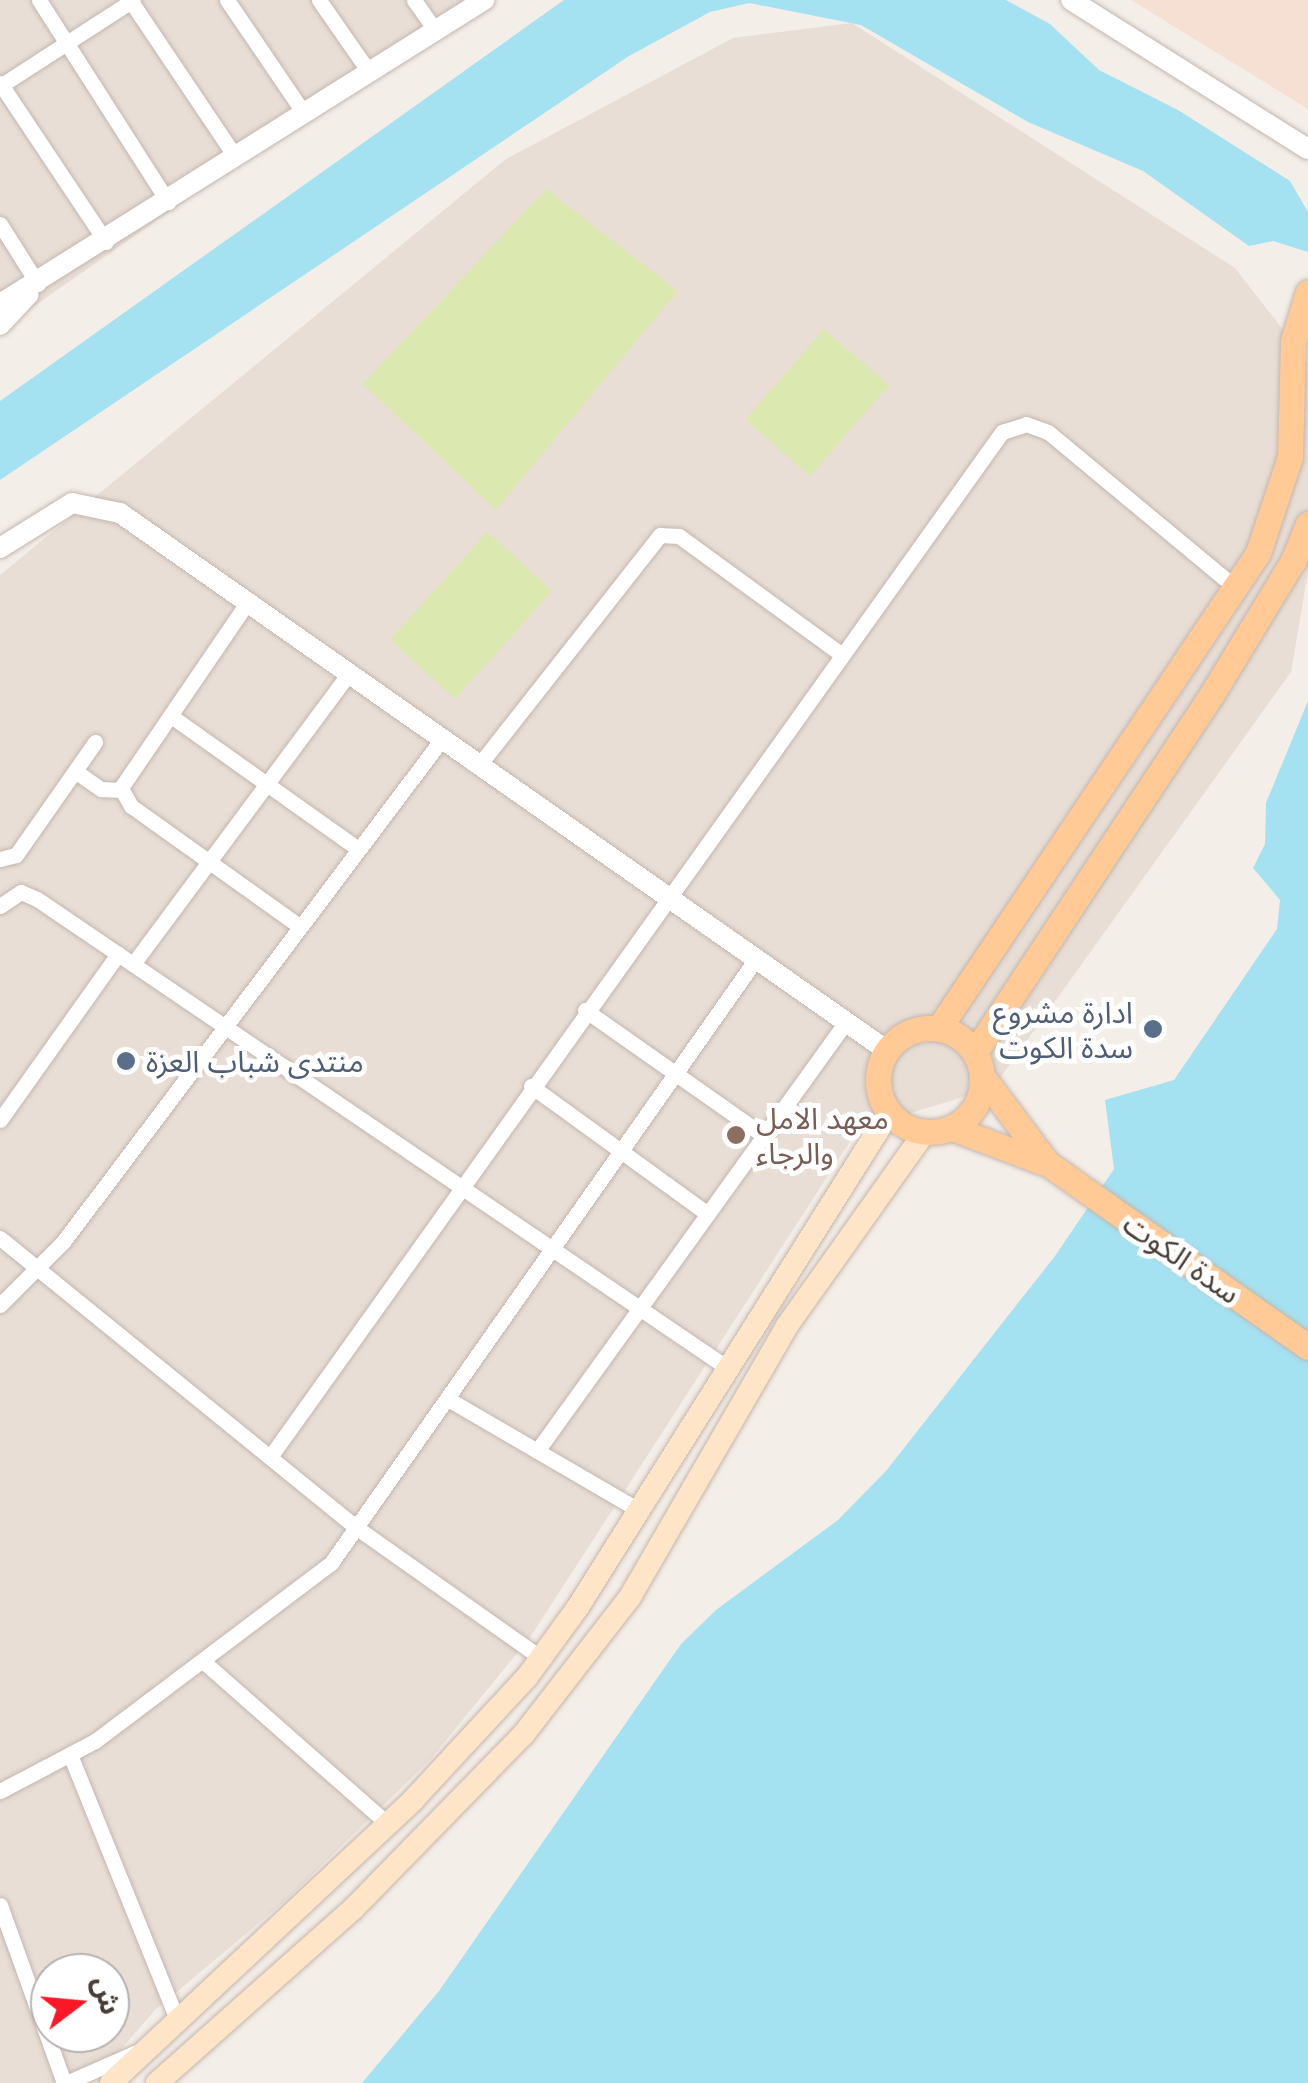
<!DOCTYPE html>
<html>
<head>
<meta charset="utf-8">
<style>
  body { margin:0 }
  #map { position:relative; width:1308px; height:2083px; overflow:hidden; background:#f4eee8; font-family:"PT Sans","Noto Sans Arabic",sans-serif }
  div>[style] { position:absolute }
  .residential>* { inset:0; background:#e8ded6 }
  .commercial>* { inset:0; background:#f6dfd3 }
  .green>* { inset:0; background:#dbe8b0; transform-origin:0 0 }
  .water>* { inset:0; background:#a4e2f1 }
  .roads { filter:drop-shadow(0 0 2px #c3b6ad) drop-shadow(0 0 2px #c3b6ad) }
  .minor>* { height:15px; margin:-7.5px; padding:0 7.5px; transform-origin:7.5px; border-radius:7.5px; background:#fff }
  .tertiary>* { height:20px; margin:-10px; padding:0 10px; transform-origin:10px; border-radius:10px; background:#fff }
  .secondary>* { height:22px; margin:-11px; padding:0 11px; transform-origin:11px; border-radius:11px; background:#ffe5c7 }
  .primary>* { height:25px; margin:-12.5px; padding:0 12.5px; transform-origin:12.5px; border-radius:12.5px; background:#ffca96 }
  .primary>.ring { margin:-12.5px; padding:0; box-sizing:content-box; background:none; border:25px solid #ffca96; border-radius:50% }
  .dots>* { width:28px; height:28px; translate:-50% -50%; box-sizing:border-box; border:5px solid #fff; border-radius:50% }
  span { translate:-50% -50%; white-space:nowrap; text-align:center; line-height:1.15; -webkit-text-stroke:10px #fff; paint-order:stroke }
  .service-label { font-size:30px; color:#4e5e75 }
  .right { translate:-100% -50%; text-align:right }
  .left { translate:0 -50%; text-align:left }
  .education-label { font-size:30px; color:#785e54 }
  .street-label { font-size:30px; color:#473d36 }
  .north { position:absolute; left:30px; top:1953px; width:100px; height:100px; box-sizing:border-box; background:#fff; border:2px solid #b5b1af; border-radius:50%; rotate:74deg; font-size:28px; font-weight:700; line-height:40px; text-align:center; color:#473d36 }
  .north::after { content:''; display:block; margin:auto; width:35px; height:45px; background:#fc1727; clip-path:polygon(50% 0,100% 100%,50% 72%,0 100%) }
</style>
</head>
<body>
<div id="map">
  <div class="residential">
    <div style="clip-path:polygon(0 0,472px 0,0 330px)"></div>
    <div style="clip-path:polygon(evenodd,852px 23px,1235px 268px,1308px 362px,1308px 572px,1291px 672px,993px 1088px,858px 1129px,531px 1636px,430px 1760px,284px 1902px,155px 2010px,92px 2083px,0 2083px,0 575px,506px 159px,733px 38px,852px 23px,50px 1973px,110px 1973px,110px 2033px,50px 2033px,50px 1973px)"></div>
  </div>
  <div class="commercial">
    <div style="clip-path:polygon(1131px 0,1308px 0,1308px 109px)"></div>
  </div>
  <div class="green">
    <div style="clip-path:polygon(546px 189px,678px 291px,496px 510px,363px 384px)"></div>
    <div style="left:824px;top:329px;width:86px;height:120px;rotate:41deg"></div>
    <div style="left:487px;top:532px;width:88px;height:145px;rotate:42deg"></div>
  </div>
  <div class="water">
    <div style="clip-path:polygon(564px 0,1006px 0,1050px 24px,1099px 70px,1178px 110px,1290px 181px,1308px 212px,1308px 252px,1273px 241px,1249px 246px,1143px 171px,1028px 122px,861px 25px,749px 3px,710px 12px,629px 56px,0 480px,0 401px)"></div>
    <div style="clip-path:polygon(1308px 701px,1308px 2083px,362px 2083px,439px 1991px,681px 1644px,716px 1610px,838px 1520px,886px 1471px,1055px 1256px,1114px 1169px,1105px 1100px,1174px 1080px,1277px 929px,1280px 900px,1253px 868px,1265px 844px,1266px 803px)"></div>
  </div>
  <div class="roads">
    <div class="minor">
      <div style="left:39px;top:0;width:240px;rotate:57.4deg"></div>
      <div style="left:130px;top:0;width:187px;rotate:56.1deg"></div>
      <div style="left:227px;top:0;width:135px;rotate:55.8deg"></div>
      <div style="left:319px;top:0;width:88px;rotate:55.2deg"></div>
      <div style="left:414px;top:0;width:35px;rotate:55deg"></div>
      <div style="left:0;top:83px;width:191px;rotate:56.3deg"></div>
      <div style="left:0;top:86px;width:158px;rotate:-32.9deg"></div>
      <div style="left:0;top:224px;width:71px;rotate:57.7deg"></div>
      <div style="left:247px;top:603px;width:224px;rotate:124.3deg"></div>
      <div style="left:121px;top:788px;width:21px;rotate:61deg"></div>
      <div style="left:131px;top:806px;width:206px;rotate:35.5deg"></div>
      <div style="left:171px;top:716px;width:229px;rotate:35.4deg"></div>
      <div style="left:479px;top:765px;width:293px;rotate:-51.8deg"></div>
      <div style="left:660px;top:535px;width:19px;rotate:3deg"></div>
      <div style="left:679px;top:536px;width:200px;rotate:36.1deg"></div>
      <div style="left:75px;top:771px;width:32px;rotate:35deg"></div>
      <div style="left:101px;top:789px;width:20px;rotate:3deg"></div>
      <div style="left:0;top:859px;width:16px;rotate:-14deg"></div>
      <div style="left:16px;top:855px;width:138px;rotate:-55deg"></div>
      <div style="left:0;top:906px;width:25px;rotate:-34deg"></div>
      <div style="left:21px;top:892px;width:17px;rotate:24deg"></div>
      <div style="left:37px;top:899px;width:837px;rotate:34.18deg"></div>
      <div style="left:133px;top:964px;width:361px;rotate:-53.4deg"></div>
      <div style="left:585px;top:1010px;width:219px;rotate:35.1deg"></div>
      <div style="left:531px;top:1086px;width:218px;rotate:35.9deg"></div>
      <div style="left:0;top:1120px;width:204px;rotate:-54.6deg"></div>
      <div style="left:0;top:1238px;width:460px;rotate:39.1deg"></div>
      <div style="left:357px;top:1528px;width:225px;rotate:35.2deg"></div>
      <div style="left:0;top:1305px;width:89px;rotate:-45deg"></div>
      <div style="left:63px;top:1242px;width:630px;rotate:-53deg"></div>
      <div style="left:448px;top:1399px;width:219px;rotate:30.2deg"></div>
      <div style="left:537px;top:1451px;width:529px;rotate:-54.24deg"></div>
      <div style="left:270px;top:1457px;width:1260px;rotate:-54.47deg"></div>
      <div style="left:1002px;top:432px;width:25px;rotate:-18deg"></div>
      <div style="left:1026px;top:424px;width:23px;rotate:20deg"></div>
      <div style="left:1048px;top:432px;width:246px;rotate:39.7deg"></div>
      <div style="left:204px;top:1662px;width:245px;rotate:41.4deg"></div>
      <div style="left:71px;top:1757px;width:280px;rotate:68deg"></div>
      <div style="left:0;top:1791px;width:107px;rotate:-27.8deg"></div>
      <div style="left:95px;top:1741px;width:296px;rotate:-37deg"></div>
      <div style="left:331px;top:1563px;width:739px;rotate:-54.87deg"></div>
      <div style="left:0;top:1905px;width:189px;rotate:70.2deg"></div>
      <div style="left:66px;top:2083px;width:80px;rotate:-23.7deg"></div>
    </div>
    <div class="tertiary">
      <div style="left:1071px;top:0;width:280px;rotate:32.2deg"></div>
      <div style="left:0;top:304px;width:572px;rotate:-32.13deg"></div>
      <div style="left:0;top:325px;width:42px;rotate:-46.9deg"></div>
      <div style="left:0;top:548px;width:85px;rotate:-32deg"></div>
      <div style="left:72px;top:503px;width:49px;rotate:11.8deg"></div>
      <div style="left:120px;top:513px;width:935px;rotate:35.03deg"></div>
    </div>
    <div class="secondary">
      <div style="left:111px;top:2083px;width:414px;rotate:-43.1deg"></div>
      <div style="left:413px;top:1800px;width:168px;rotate:-47.2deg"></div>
      <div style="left:527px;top:1677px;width:87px;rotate:-53.9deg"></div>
      <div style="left:578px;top:1607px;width:584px;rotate:-57.81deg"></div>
      <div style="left:157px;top:2083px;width:262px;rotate:-41.6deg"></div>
      <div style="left:353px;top:1909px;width:243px;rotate:-45.7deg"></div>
      <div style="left:523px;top:1735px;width:175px;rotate:-52.2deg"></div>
      <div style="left:630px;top:1597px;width:313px;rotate:-59.9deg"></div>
      <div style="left:787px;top:1326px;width:237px;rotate:-54.6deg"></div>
    </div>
    <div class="primary">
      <div class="ring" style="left:878px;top:1028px;width:79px;height:79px"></div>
      <div style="left:939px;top:1028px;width:572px;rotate:-56.12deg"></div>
      <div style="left:1258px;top:553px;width:101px;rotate:-71.6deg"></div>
      <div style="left:1290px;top:457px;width:116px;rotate:-88.5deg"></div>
      <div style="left:1293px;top:341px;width:51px;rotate:-73deg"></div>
      <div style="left:975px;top:1052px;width:429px;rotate:-56.5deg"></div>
      <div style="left:1212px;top:694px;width:156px;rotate:-58.7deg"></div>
      <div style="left:1293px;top:561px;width:40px;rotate:-68deg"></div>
      <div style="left:982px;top:1076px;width:109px;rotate:53.2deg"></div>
      <div style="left:1047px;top:1163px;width:319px;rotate:35.2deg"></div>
      <div style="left:952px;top:1128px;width:96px;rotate:20.7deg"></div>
    </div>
  </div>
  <div class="dots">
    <div style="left:1153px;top:1029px;background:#5c6f8a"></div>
    <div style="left:126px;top:1061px;background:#5c6f8a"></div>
    <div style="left:736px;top:1135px;background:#8d6e63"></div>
  </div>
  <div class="service-label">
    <span class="right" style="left:1133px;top:1029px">ادارة مشروع<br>سدة الكوت</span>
    <span class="left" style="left:146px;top:1061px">منتدى شباب العزة</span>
  </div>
  <div class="education-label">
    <span class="left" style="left:756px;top:1135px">معهد الامل<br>والرجاء</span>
  </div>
  <div class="street-label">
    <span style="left:1182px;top:1258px;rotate:35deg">سدة الكوت</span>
  </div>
  <div class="north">ش</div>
</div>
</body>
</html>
